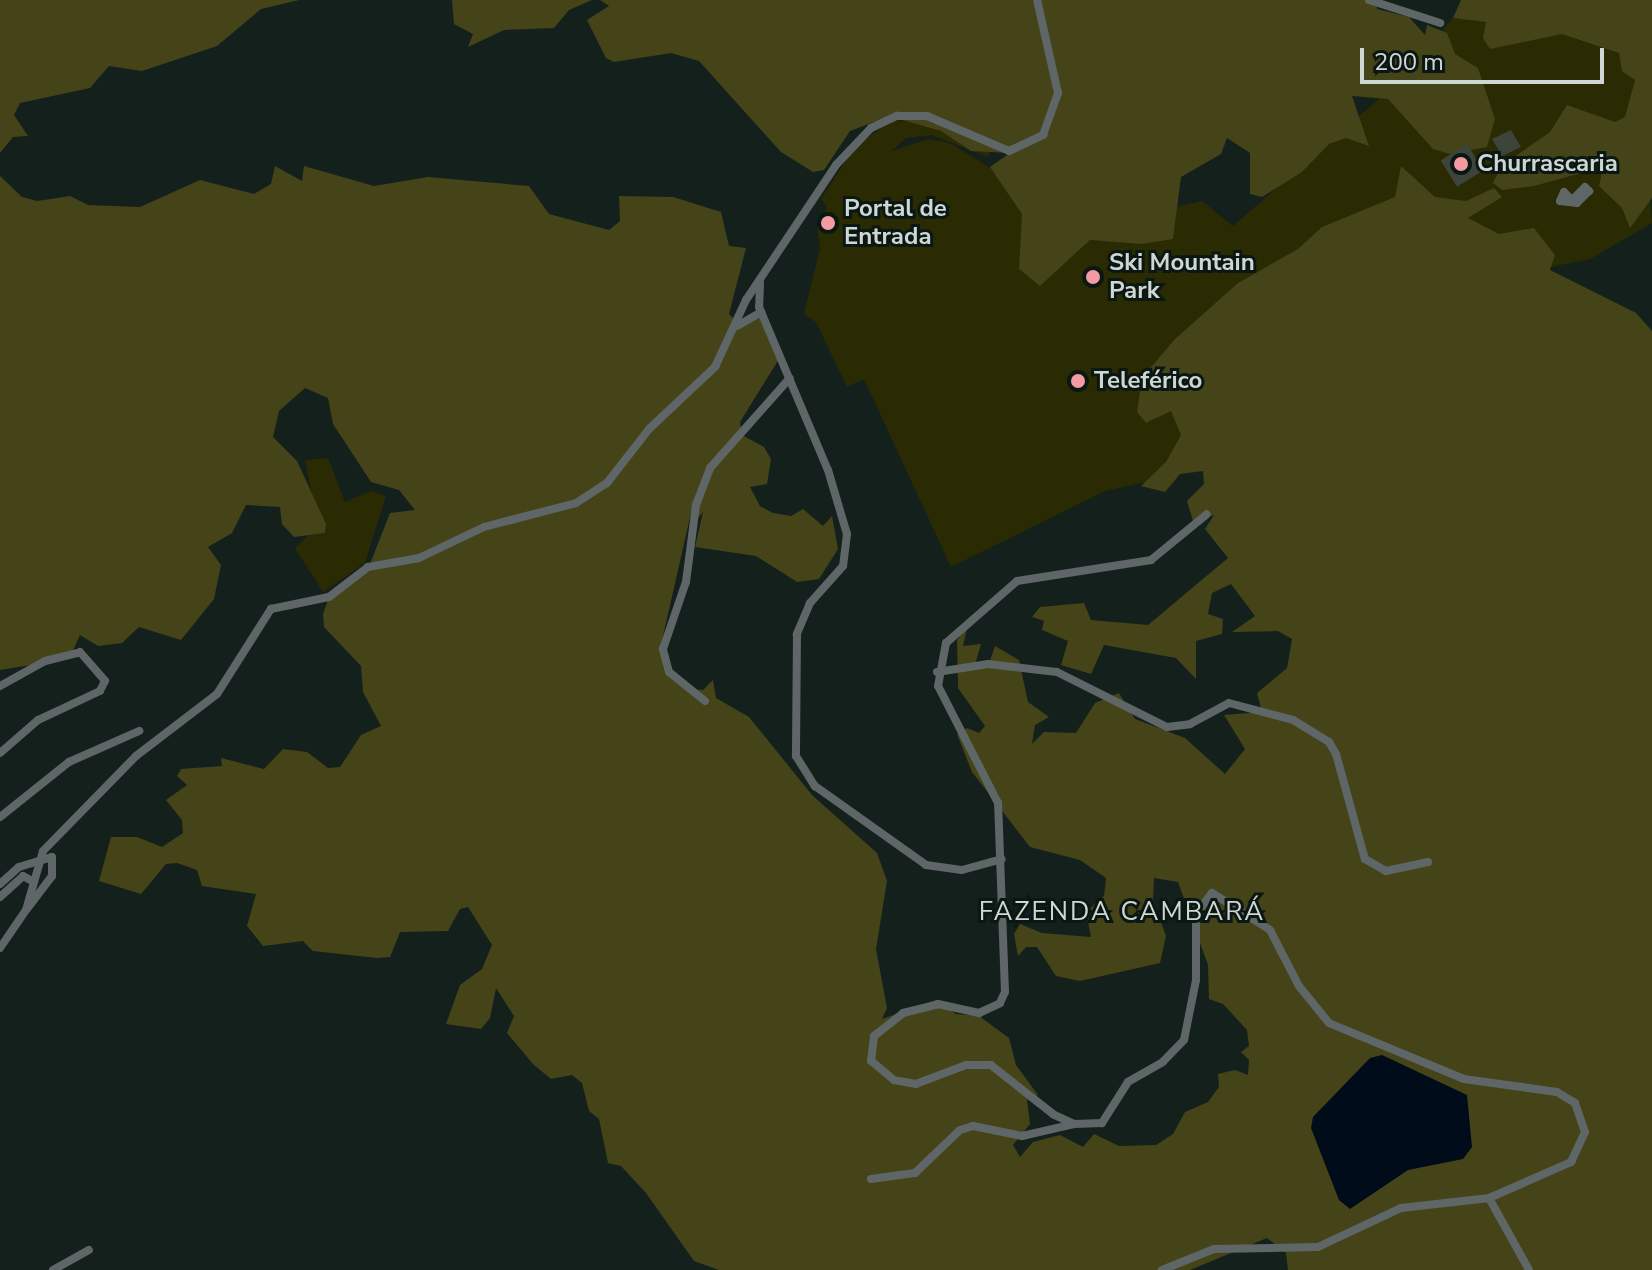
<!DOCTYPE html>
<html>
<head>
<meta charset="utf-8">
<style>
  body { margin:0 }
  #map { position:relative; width:1652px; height:1270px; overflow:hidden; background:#14201c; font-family:"Nunito Sans",sans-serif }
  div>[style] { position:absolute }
  .green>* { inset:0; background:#2a2a03 }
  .forest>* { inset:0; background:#444418 }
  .water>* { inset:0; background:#000c1a }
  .building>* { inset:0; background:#3d453b; transform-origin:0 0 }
  .minor>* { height:8px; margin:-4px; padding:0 4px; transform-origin:4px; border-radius:4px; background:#5f6667 }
  .dots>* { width:22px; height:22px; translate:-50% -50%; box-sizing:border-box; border:4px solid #0b1713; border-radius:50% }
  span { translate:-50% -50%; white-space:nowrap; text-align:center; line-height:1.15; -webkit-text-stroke:6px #0b1713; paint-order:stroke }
  .poi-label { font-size:24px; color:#cfd7d5; font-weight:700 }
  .left { translate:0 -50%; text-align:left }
  .neighbourhood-label { font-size:26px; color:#cfd7d5; letter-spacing:2px }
  .scale { position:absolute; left:1360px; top:48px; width:244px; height:36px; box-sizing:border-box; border:4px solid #cfd7d5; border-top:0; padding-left:10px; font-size:24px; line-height:28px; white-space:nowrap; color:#cfd7d5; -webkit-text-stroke:6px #0b1713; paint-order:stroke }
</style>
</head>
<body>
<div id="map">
  <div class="green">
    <div style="clip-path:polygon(1485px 9px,1640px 55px,1652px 223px,1590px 259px,1541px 269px,1196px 442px,1146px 482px,1105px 491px,951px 567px,864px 379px,847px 387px,816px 322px,804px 314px,820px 248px,817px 227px,827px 207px,821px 199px,854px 148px,891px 121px,925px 120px,990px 152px,988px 157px,932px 135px,906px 138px,892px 151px,929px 139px,950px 143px,1007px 178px,1110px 222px,1202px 201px,1233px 226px,1396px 84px,1459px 11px)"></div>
    <div style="clip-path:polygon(328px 458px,345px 502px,371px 491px,386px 496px,365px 563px,323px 592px,295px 548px,309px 535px,315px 510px,305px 460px)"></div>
  </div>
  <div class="forest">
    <div style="clip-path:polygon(0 0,299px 0,261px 9px,217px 46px,142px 71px,109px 66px,90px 88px,20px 103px,14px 115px,28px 136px,13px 137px,0 153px)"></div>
    <div style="clip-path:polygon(452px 0,592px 0,569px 10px,554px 28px,504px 30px,468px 47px,473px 34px,454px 24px)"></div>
    <div style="clip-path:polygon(600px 0,1376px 0,1377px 9px,1409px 17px,1425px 35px,1427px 25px,1447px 33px,1455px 54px,1478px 68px,1495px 119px,1487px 147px,1450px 154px,1433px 149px,1388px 99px,1352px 96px,1369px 146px,1346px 138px,1329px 144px,1302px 172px,1262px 197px,1250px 194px,1250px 153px,1227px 138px,1221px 154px,1181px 177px,1173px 239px,1142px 244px,1090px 240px,1040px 286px,1019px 269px,1022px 214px,990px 167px,1010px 153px,971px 151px,941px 131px,889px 116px,850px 131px,824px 170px,813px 172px,781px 152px,699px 61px,671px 53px,614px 62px,606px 58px,587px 20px,609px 6px)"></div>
    <div style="clip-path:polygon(1461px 0,1652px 0,1652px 198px,1630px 228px,1622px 208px,1599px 186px,1603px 167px,1534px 186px,1502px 190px,1493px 183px,1501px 166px,1550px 132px,1567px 105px,1615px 122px,1625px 117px,1635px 80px,1622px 71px,1619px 53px,1562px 34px,1490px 49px,1483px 38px,1486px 22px,1453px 18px)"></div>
    <div style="clip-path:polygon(275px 166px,302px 181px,304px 166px,374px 186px,428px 177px,529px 186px,549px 214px,609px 230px,620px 221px,619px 196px,673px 197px,721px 212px,729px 246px,746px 248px,729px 314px,739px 324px,764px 316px,779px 359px,740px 422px,742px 435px,764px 447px,771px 459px,767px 484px,750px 487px,760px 506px,773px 513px,791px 516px,803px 509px,823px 526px,832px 516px,838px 549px,819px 579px,797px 582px,756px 556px,695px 547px,703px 512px,696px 520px,691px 513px,661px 645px,673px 672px,693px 689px,703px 690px,713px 680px,716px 698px,749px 717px,812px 795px,877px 853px,887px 881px,876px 949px,887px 1008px,882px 1019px,936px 1000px,956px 1014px,979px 1016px,1009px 1038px,1016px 1065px,1038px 1095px,1027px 1100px,1030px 1124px,1013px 1145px,1020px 1157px,1033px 1142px,1060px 1135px,1083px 1147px,1094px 1134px,1119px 1146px,1156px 1145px,1173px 1134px,1185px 1112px,1208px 1102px,1219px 1087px,1218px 1074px,1235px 1070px,1248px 1075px,1249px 1060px,1241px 1052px,1249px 1046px,1247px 1030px,1223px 1004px,1209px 999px,1208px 965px,1178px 882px,1154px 878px,1153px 900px,1166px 936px,1160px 963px,1080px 981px,1056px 976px,1037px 947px,1026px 947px,1018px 956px,1014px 934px,1020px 924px,1042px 933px,1091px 937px,1086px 912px,1104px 896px,1106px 878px,1080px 860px,1030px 847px,972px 772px,957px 734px,967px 728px,979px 733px,985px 726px,958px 688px,957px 640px,967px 628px,963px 646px,981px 644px,975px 665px,988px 666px,995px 646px,1019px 660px,1028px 702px,1049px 717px,1035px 725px,1032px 744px,1044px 732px,1076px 733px,1095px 703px,1119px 693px,1135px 719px,1185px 738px,1225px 774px,1245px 749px,1224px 715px,1262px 712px,1257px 693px,1287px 668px,1292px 639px,1278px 631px,1232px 632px,1255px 616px,1231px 584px,1212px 593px,1208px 614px,1223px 619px,1222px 634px,1196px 641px,1196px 679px,1176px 658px,1104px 645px,1091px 674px,1061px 665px,1068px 641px,1042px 630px,1044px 621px,1032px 617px,1040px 607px,1084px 603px,1091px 620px,1148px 625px,1228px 558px,1205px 529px,1214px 515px,1193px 521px,1187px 501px,1204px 484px,1203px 471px,1180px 474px,1165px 492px,1141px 486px,1166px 462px,1181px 435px,1171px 411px,1146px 423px,1137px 412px,1142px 378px,1174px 340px,1238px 283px,1298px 249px,1322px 227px,1395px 197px,1401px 166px,1435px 197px,1466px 201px,1494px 188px,1502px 197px,1468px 218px,1499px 234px,1534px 228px,1555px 255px,1550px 270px,1636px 313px,1652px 331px,1652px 1270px,1288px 1270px,1286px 1253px,1267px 1238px,1190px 1270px,719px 1270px,694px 1261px,646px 1193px,621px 1166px,608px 1163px,599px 1119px,589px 1111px,582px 1083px,572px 1075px,551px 1079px,533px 1064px,507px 1033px,514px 1016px,496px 988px,490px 1018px,481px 1029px,446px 1024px,460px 985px,482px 969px,492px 945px,468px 907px,460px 909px,448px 931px,400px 932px,390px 957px,377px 958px,313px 951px,303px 941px,263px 946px,247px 926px,256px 894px,202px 886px,197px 870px,177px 863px,166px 864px,141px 894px,99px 881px,111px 837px,137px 837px,162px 847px,183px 833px,182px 820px,166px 800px,187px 785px,177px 776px,181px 769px,222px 766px,221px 758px,264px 769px,283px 749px,307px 752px,328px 768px,340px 767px,361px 735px,381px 726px,363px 692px,361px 666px,324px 627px,323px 614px,328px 600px,370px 564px,390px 513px,415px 510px,399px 490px,371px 482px,333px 424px,328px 398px,305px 388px,279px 411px,273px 437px,297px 461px,326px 524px,325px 533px,294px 537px,282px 524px,280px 507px,246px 505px,232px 533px,208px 547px,221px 565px,214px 599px,181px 640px,139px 627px,122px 643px,98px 646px,80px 635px,69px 659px,0 670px,0 176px,22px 197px,37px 201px,70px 196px,88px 205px,140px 207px,200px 180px,254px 194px,271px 184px)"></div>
  </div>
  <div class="water">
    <div style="clip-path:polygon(1382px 1055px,1467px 1095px,1472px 1147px,1463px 1159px,1408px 1170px,1350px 1209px,1339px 1200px,1311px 1128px,1313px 1117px,1370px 1058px)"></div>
  </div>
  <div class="building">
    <div style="clip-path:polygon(1511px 130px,1521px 147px,1502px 156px,1492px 139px)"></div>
    <div style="left:1467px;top:144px;width:31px;height:31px;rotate:58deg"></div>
  </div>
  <div class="minor">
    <div style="left:1369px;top:0;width:75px;rotate:17.9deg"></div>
    <div style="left:1585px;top:187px;width:6px;rotate:45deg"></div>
    <div style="left:1589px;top:191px;width:17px;rotate:135deg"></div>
    <div style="left:1577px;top:203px;width:17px;rotate:-173deg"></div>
    <div style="left:1560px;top:201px;width:10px;rotate:-66deg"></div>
    <div style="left:1564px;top:192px;width:11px;rotate:45deg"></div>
    <div style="left:1572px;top:200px;width:18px;rotate:-45deg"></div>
    <div style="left:760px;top:283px;width:24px;rotate:92deg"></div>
    <div style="left:759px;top:307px;width:177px;rotate:67.1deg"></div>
    <div style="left:828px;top:470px;width:67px;rotate:73.5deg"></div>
    <div style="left:847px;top:534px;width:32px;rotate:97deg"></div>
    <div style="left:843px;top:566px;width:50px;rotate:131.7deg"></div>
    <div style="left:810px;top:603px;width:34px;rotate:113deg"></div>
    <div style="left:797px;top:634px;width:122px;rotate:90.5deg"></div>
    <div style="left:796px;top:756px;width:36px;rotate:58deg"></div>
    <div style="left:815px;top:786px;width:136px;rotate:35.4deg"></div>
    <div style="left:926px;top:865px;width:36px;rotate:8deg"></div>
    <div style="left:962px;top:870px;width:41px;rotate:-15.4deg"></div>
    <div style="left:737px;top:326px;width:28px;rotate:-30deg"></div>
    <div style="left:937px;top:672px;width:52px;rotate:-8.9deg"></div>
    <div style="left:988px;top:664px;width:69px;rotate:6.6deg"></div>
    <div style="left:1057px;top:672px;width:123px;rotate:26.6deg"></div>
    <div style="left:1167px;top:727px;width:23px;rotate:-7deg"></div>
    <div style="left:1190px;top:724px;width:44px;rotate:-28.3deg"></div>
    <div style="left:1229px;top:703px;width:66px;rotate:14.9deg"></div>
    <div style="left:1293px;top:720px;width:42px;rotate:31.4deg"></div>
    <div style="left:1329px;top:742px;width:14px;rotate:60deg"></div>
    <div style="left:1336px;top:754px;width:109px;rotate:74.6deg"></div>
    <div style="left:1365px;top:859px;width:24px;rotate:30deg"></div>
    <div style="left:1386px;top:871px;width:43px;rotate:-12.1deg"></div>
    <div style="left:0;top:686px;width:51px;rotate:-29.1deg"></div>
    <div style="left:45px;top:661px;width:36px;rotate:-14deg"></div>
    <div style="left:80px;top:652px;width:38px;rotate:49deg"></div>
    <div style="left:105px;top:681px;width:11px;rotate:117deg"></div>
    <div style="left:100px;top:691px;width:68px;rotate:154.9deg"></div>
    <div style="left:38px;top:720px;width:50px;rotate:139deg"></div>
    <div style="left:705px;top:701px;width:46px;rotate:-141.1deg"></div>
    <div style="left:669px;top:672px;width:24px;rotate:-105deg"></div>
    <div style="left:663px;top:649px;width:71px;rotate:-71.1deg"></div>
    <div style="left:686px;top:582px;width:78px;rotate:-82.6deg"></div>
    <div style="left:696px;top:505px;width:40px;rotate:-69deg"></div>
    <div style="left:710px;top:468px;width:120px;rotate:-48.4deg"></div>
    <div style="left:0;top:817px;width:88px;rotate:-38.6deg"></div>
    <div style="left:69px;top:762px;width:77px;rotate:-23.9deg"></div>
    <div style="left:0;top:884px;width:25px;rotate:-42deg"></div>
    <div style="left:19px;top:867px;width:34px;rotate:-17deg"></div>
    <div style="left:52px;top:857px;width:19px;rotate:90deg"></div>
    <div style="left:52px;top:876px;width:41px;rotate:127.1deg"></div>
    <div style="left:0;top:897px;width:31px;rotate:-42deg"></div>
    <div style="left:23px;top:876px;width:10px;rotate:29deg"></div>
    <div style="left:0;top:948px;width:46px;rotate:-55.6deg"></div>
    <div style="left:26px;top:910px;width:61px;rotate:-73.9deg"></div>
    <div style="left:43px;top:851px;width:133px;rotate:-45.6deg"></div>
    <div style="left:136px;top:756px;width:102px;rotate:-37.4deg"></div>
    <div style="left:217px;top:694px;width:101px;rotate:-57.6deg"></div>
    <div style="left:271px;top:609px;width:59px;rotate:-11.7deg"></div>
    <div style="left:329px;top:597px;width:49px;rotate:-37.6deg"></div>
    <div style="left:368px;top:567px;width:52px;rotate:-10deg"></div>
    <div style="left:419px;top:558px;width:72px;rotate:-25.5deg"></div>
    <div style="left:484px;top:527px;width:95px;rotate:-14.6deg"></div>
    <div style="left:576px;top:503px;width:37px;rotate:-33deg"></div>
    <div style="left:607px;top:483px;width:68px;rotate:-52.1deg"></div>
    <div style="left:649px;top:429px;width:91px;rotate:-43.2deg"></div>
    <div style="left:715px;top:367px;width:74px;rotate:-65.2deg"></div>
    <div style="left:746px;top:300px;width:162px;rotate:-56.3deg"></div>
    <div style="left:836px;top:165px;width:51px;rotate:-46.6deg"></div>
    <div style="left:871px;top:128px;width:29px;rotate:-25deg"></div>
    <div style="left:897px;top:116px;width:30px"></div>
    <div style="left:927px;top:116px;width:89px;rotate:23.1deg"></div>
    <div style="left:1009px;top:151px;width:38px;rotate:-25deg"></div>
    <div style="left:1043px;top:135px;width:45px;rotate:-70.3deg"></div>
    <div style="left:1058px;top:93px;width:95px;rotate:-102.7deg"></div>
    <div style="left:871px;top:1179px;width:44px;rotate:-7.8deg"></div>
    <div style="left:915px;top:1173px;width:62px;rotate:-43.7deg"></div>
    <div style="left:960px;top:1130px;width:14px;rotate:-17deg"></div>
    <div style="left:973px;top:1126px;width:50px;rotate:11.5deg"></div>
    <div style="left:1022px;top:1136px;width:53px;rotate:-13deg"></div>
    <div style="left:1489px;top:1198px;width:82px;rotate:60.9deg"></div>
    <div style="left:53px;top:1270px;width:41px;rotate:-29.1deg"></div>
    <div style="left:1162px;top:1270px;width:56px;rotate:-22deg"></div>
    <div style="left:1214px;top:1249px;width:104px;rotate:-1.1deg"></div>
    <div style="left:1318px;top:1247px;width:92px;rotate:-25.2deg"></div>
    <div style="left:1401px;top:1208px;width:89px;rotate:-6.5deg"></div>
    <div style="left:1489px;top:1198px;width:90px;rotate:-23.7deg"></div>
    <div style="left:1571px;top:1162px;width:33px;rotate:-65deg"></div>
    <div style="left:1585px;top:1132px;width:31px;rotate:-109deg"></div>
    <div style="left:1575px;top:1103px;width:21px;rotate:-149deg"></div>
    <div style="left:1557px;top:1092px;width:94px;rotate:-172deg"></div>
    <div style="left:1464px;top:1079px;width:146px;rotate:-157.5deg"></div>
    <div style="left:1329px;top:1023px;width:48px;rotate:-129deg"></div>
    <div style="left:1299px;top:986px;width:63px;rotate:-117.4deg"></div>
    <div style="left:1270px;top:930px;width:69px;rotate:-147.5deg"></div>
    <div style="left:1212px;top:893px;width:26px;rotate:127deg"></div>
    <div style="left:1196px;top:914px;width:66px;rotate:90deg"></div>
    <div style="left:1196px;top:980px;width:61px;rotate:101.3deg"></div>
    <div style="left:1184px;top:1040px;width:30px;rotate:134deg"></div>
    <div style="left:1163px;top:1062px;width:40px;rotate:150.3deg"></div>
    <div style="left:1128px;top:1082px;width:49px;rotate:122.4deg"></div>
    <div style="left:1102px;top:1123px;width:28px;rotate:178deg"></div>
    <div style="left:1074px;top:1124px;width:23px;rotate:-155deg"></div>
    <div style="left:1053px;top:1114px;width:79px;rotate:-141.7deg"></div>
    <div style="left:991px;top:1065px;width:25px;rotate:180deg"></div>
    <div style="left:966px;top:1065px;width:53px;rotate:159.2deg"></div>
    <div style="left:916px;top:1084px;width:22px;rotate:-170deg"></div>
    <div style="left:894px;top:1080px;width:30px;rotate:-140deg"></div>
    <div style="left:871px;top:1061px;width:25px;rotate:-83deg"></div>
    <div style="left:874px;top:1036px;width:37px;rotate:-38deg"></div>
    <div style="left:903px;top:1013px;width:36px;rotate:-14deg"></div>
    <div style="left:938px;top:1004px;width:42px;rotate:12.4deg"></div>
    <div style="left:979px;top:1013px;width:23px;rotate:-25deg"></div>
    <div style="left:1000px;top:1003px;width:12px;rotate:-66deg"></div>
    <div style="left:1005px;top:992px;width:189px;rotate:-92.1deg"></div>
    <div style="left:998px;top:803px;width:131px;rotate:-117.1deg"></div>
    <div style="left:938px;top:686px;width:44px;rotate:-79.5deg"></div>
    <div style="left:946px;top:643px;width:94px;rotate:-41.1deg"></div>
    <div style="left:1017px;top:581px;width:136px;rotate:-8.9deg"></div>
    <div style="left:1151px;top:560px;width:72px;rotate:-39.4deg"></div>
  </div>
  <div class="dots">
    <div style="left:1461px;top:164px;background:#f49aa2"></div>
    <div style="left:828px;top:223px;background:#f49aa2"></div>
    <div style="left:1093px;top:277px;background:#f49aa2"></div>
    <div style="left:1078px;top:381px;background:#f49aa2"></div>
  </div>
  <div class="poi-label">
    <span class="left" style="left:1477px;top:164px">Churrascaria</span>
    <span class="left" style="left:844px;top:223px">Portal de<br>Entrada</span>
    <span class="left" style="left:1109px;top:277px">Ski Mountain<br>Park</span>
    <span class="left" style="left:1094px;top:381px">Teleférico</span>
  </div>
  <div class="neighbourhood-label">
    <span style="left:1122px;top:912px">FAZENDA CAMBARÁ</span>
  </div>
  <div class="scale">200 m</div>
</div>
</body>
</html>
